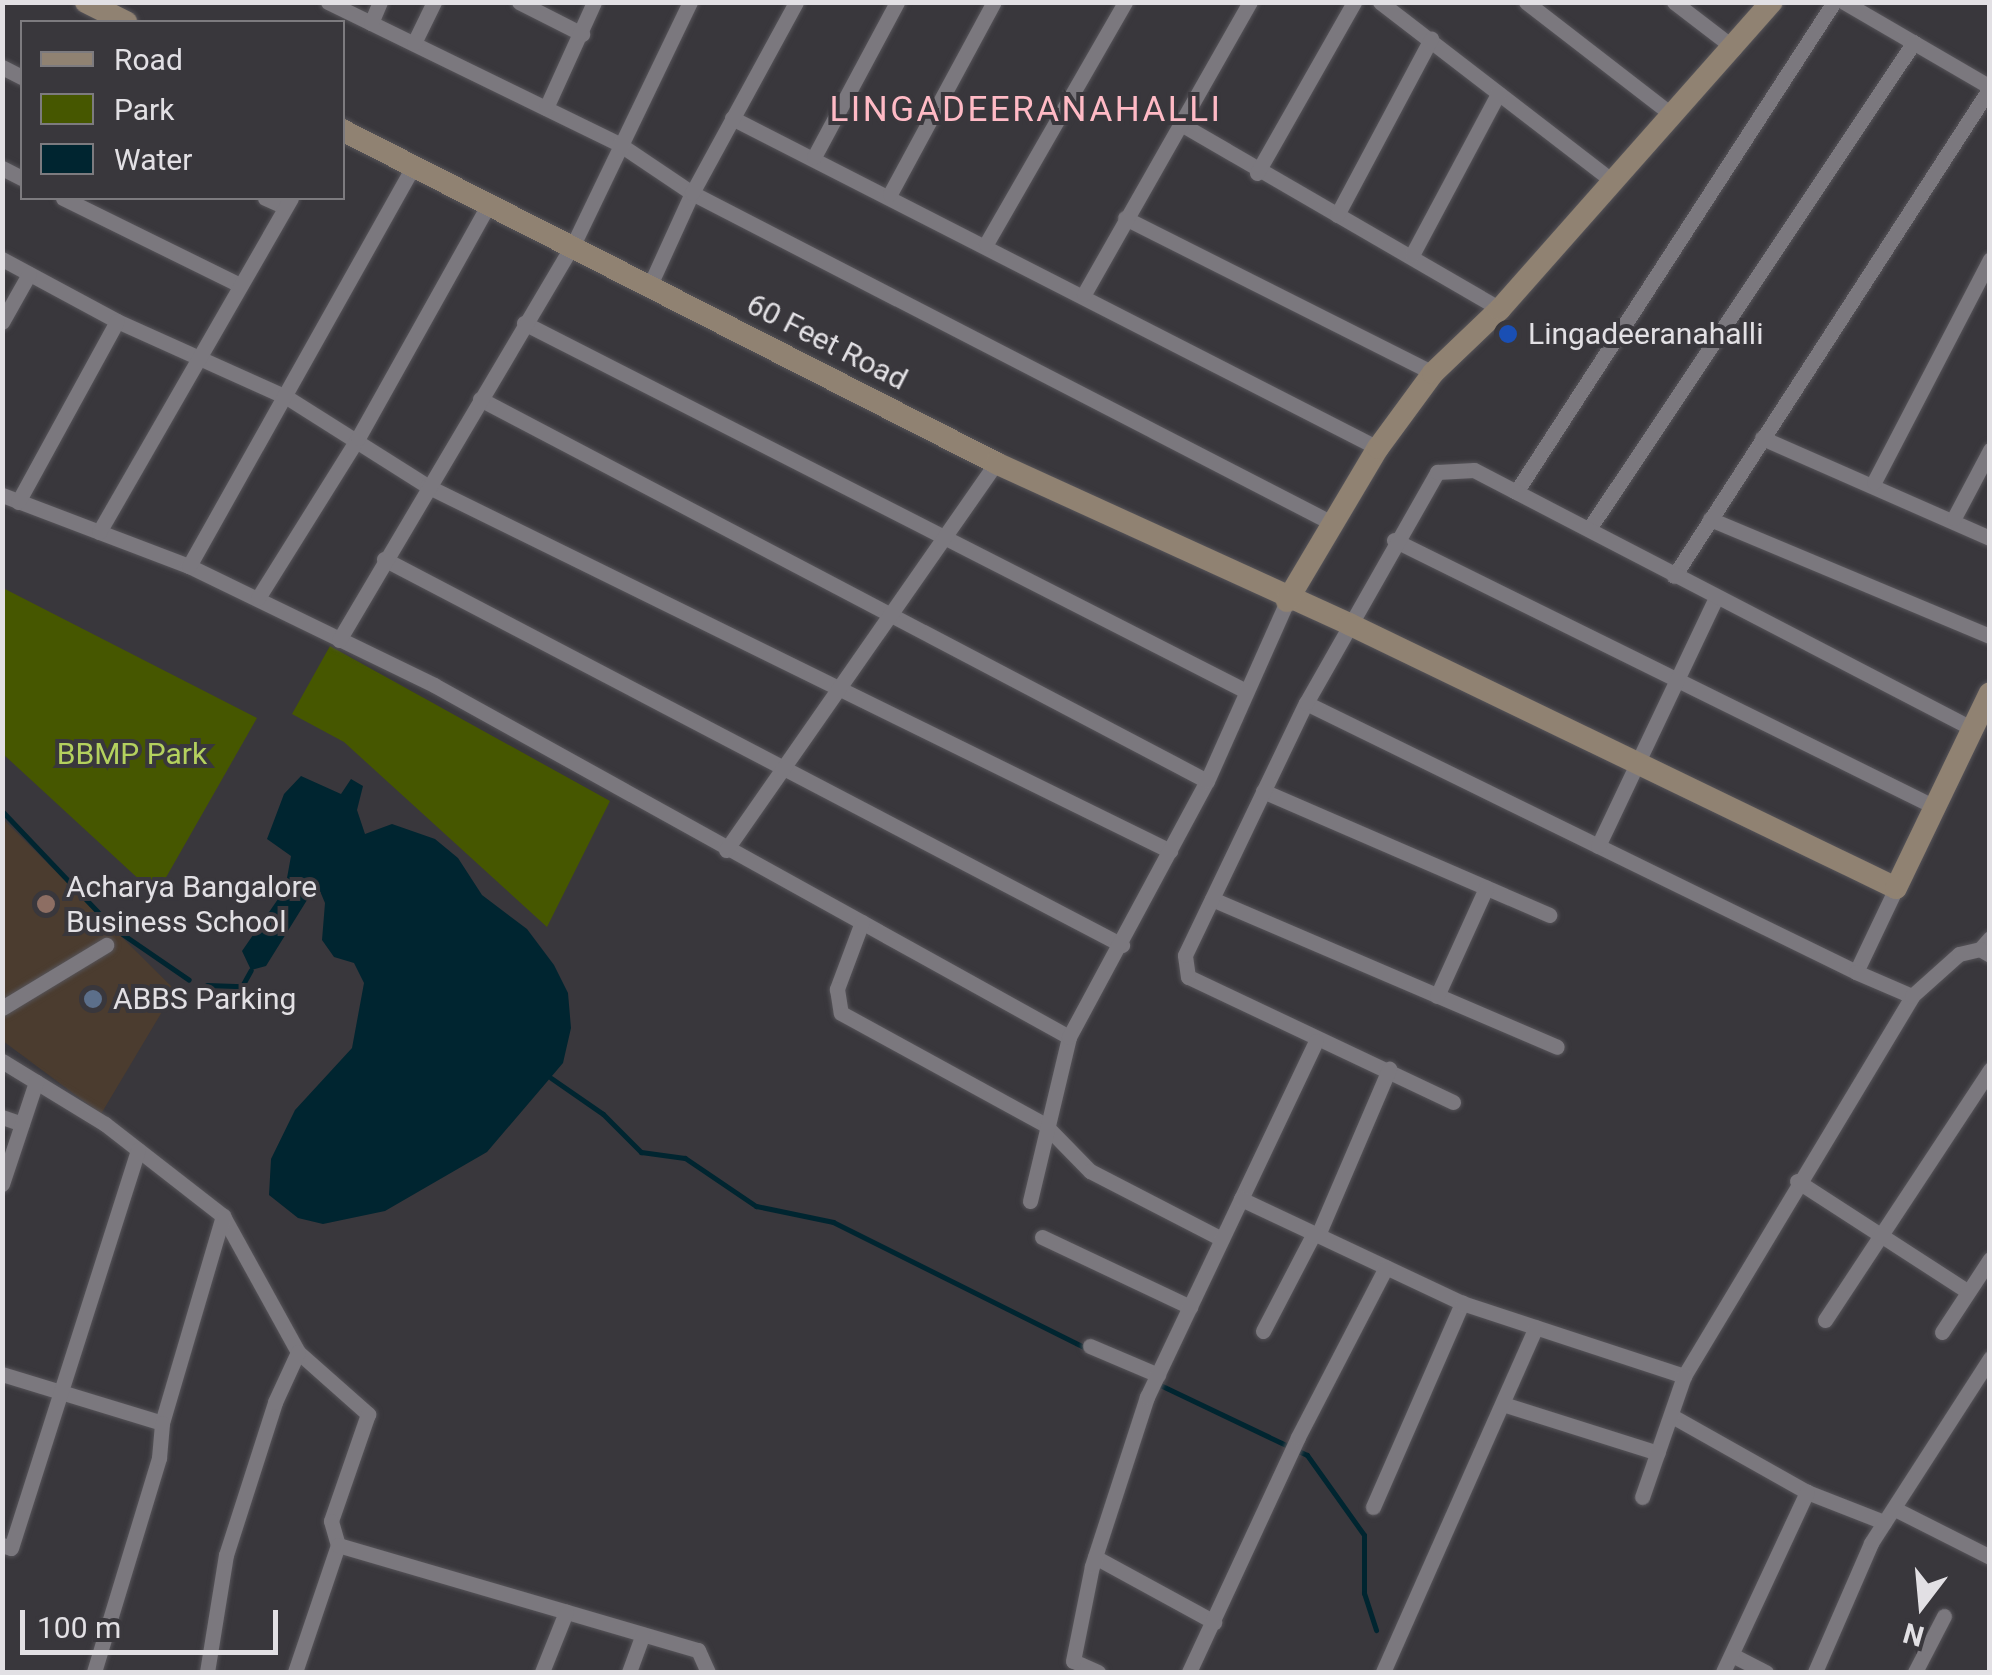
<!DOCTYPE html>
<html>
<head>
<meta charset="utf-8">
<style>
  body { margin:0 }
  #map { position:relative; width:1992px; height:1675px; overflow:hidden; background:#39373c; font-family:Roboto,sans-serif }
  div>[style] { position:absolute }
  .education>* { inset:0; background:#4b3c2f }
  .green>* { inset:0; background:#465700 }
  .water>* { inset:0; background:#002530 }
  .stream>* { height:5px; margin:-2.5px; padding:0 2.5px; transform-origin:2.5px; border-radius:2.5px; background:#002530 }
  .roads { filter:drop-shadow(0 0 2px #565459) drop-shadow(0 0 2px #565459) }
  .street>* { height:15px; margin:-7.5px; padding:0 7.5px; transform-origin:7.5px; border-radius:7.5px; background:#7b787e }
  .secondary>* { height:22px; margin:-11px; padding:0 11px; transform-origin:11px; border-radius:11px; background:#908272 }
  .dots>* { width:28px; height:28px; translate:-50% -50%; box-sizing:border-box; border:5px solid #39373c; border-radius:50% }
  span { translate:-50% -50%; white-space:nowrap; text-align:center; line-height:1.15; -webkit-text-stroke:8px #39373c; paint-order:stroke }
  .poi-label { font-size:30px; color:#e2e0e4 }
  .left { translate:0 -50%; text-align:left }
  .street-label { font-size:30px; color:#e2e0e4 }
  .park-label { font-size:30px; color:#b4d15e }
  .quarter-label { font-size:35px; color:#ffbac5; letter-spacing:2.5px }
  .frame { position:absolute; inset:0; border:5px solid #e2e0e4; pointer-events:none }
  .legend { position:absolute; left:20px; top:20px; width:325px; height:180px; box-sizing:border-box; background:#39373c; border:2px solid #7d7b7f; margin:0; padding:12px 18px; list-style:none; font-size:30px; color:#e2e0e4 }
  .legend li { display:flex; align-items:center; gap:20px; height:50px }
  .legend b { width:50px; border:2px solid #7d7b7f }
  .north { position:absolute; left:1872px; top:1555px; width:100px; height:100px; -webkit-text-stroke:8px #39373c; paint-order:stroke; rotate:196deg; font-size:28px; font-weight:700; line-height:40px; text-align:center; color:#e2e0e4 }
  .north::after { content:''; display:block; margin:auto; width:35px; height:45px; background:#e2e0e4; clip-path:polygon(50% 0,100% 100%,50% 72%,0 100%) }
  .scale { position:absolute; left:20px; top:1610px; width:258px; height:45px; box-sizing:border-box; border:5px solid #e2e0e4; border-top:0; padding-left:12px; font-size:30px; line-height:35px; white-space:nowrap; color:#e2e0e4; -webkit-text-stroke:8px #39373c; paint-order:stroke }
</style>
</head>
<body>
<div id="map">
  <div class="education">
    <div style="clip-path:polygon(3px 819px,175px 990px,101px 1114px,3px 1041px)"></div>
  </div>
  <div class="green">
    <div style="clip-path:polygon(3px 588px,257px 718px,156px 895px,3px 754px)"></div>
    <div style="clip-path:polygon(330px 646px,610px 801px,547px 927px,344px 742px,292px 714px)"></div>
  </div>
  <div class="water">
    <div style="clip-path:polygon(301px 776px,341px 794px,351px 779px,363px 786px,357px 810px,365px 834px,392px 824px,435px 839px,458px 858px,482px 895px,527px 929px,554px 965px,568px 993px,571px 1028px,563px 1063px,487px 1152px,385px 1211px,323px 1224px,298px 1218px,269px 1195px,271px 1159px,295px 1110px,352px 1048px,364px 983px,354px 963px,334px 957px,322px 940px,325px 903px,317px 884px,266px 966px,251px 970px,242px 951px,285px 889px,291px 856px,267px 839px,284px 794px)"></div>
  </div>
  <div class="stream">
    <div style="left:2px;top:811px;width:160px;rotate:46.5deg"></div>
    <div style="left:112px;top:927px;width:93px;rotate:34.5deg"></div>
    <div style="left:207px;top:985px;width:35px;rotate:2deg"></div>
    <div style="left:242px;top:986px;width:18px;rotate:-61deg"></div>
    <div style="left:551px;top:1078px;width:63px;rotate:34.7deg"></div>
    <div style="left:603px;top:1114px;width:54px;rotate:45deg"></div>
    <div style="left:641px;top:1152px;width:44px;rotate:7.8deg"></div>
    <div style="left:685px;top:1158px;width:86px;rotate:34.1deg"></div>
    <div style="left:756px;top:1206px;width:79px;rotate:11.7deg"></div>
    <div style="left:833px;top:1222px;width:283px;rotate:26.5deg"></div>
    <div style="left:1158px;top:1384px;width:165px;rotate:25.5deg"></div>
    <div style="left:1307px;top:1455px;width:98px;rotate:54.5deg"></div>
    <div style="left:1364px;top:1535px;width:58px;rotate:90deg"></div>
    <div style="left:1364px;top:1593px;width:39px;rotate:72deg"></div>
  </div>
  <div class="roads">
    <div class="street">
      <div style="left:328px;top:2px;width:324px;rotate:26deg"></div>
      <div style="left:619px;top:144px;width:88px;rotate:33.9deg"></div>
      <div style="left:692px;top:193px;width:720px;rotate:27.28deg"></div>
      <div style="left:519px;top:2px;width:71px;rotate:26.9deg"></div>
      <div style="left:1380px;top:2px;width:292px;rotate:37.6deg"></div>
      <div style="left:1526px;top:2px;width:185px;rotate:37.7deg"></div>
      <div style="left:1674px;top:2px;width:76px;rotate:37.5deg"></div>
      <div style="left:1844px;top:2px;width:169px;rotate:30.2deg"></div>
      <div style="left:371px;top:23px;width:23px;rotate:-67deg"></div>
      <div style="left:414px;top:43px;width:46px;rotate:-64deg"></div>
      <div style="left:2px;top:67px;width:22px;rotate:27deg"></div>
      <div style="left:546px;top:108px;width:116px;rotate:-65.6deg"></div>
      <div style="left:732px;top:118px;width:725px;rotate:27.06deg"></div>
      <div style="left:1181px;top:124px;width:369px;rotate:30.1deg"></div>
      <div style="left:814px;top:157px;width:176px;rotate:-61.8deg"></div>
      <div style="left:2px;top:168px;width:22px;rotate:27deg"></div>
      <div style="left:1257px;top:173px;width:197px;rotate:-60.4deg"></div>
      <div style="left:890px;top:194px;width:218px;rotate:-61.6deg"></div>
      <div style="left:63px;top:198px;width:197px;rotate:26.2deg"></div>
      <div style="left:265px;top:198px;width:22px;rotate:24deg"></div>
      <div style="left:1337px;top:215px;width:200px;rotate:-61.9deg"></div>
      <div style="left:1125px;top:218px;width:345px;rotate:26.7deg"></div>
      <div style="left:986px;top:244px;width:279px;rotate:-60.1deg"></div>
      <div style="left:1412px;top:255px;width:183px;rotate:-61.9deg"></div>
      <div style="left:2px;top:259px;width:131px;rotate:28.3deg"></div>
      <div style="left:117px;top:321px;width:188px;rotate:24.2deg"></div>
      <div style="left:288px;top:398px;width:165px;rotate:32.3deg"></div>
      <div style="left:427px;top:486px;width:828px;rotate:26.16deg"></div>
      <div style="left:650px;top:285px;width:101px;rotate:-65.5deg"></div>
      <div style="left:692px;top:193px;width:217px;rotate:-61.4deg"></div>
      <div style="left:1084px;top:294px;width:336px;rotate:-60.4deg"></div>
      <div style="left:2px;top:322px;width:55px;rotate:-60.6deg"></div>
      <div style="left:524px;top:323px;width:808px;rotate:27.01deg"></div>
      <div style="left:480px;top:399px;width:821px;rotate:27.72deg"></div>
      <div style="left:1762px;top:438px;width:249px;rotate:23.7deg"></div>
      <div style="left:1874px;top:482px;width:251px;rotate:-62.5deg"></div>
      <div style="left:1516px;top:492px;width:584px;rotate:-57.02deg"></div>
      <div style="left:2px;top:495px;width:200px;rotate:20.8deg"></div>
      <div style="left:189px;top:566px;width:272px;rotate:25.9deg"></div>
      <div style="left:434px;top:685px;width:726px;rotate:29deg"></div>
      <div style="left:18px;top:502px;width:206px;rotate:-61.3deg"></div>
      <div style="left:1954px;top:518px;width:77px;rotate:-62.1deg"></div>
      <div style="left:1710px;top:519px;width:303px;rotate:22.7deg"></div>
      <div style="left:1589px;top:529px;width:585px;rotate:-56.28deg"></div>
      <div style="left:99px;top:532px;width:385px;rotate:-60.1deg"></div>
      <div style="left:1394px;top:540px;width:603px;rotate:26.27deg"></div>
      <div style="left:384px;top:559px;width:833px;rotate:27.61deg"></div>
      <div style="left:189px;top:566px;width:460px;rotate:-60.7deg"></div>
      <div style="left:1674px;top:576px;width:581px;rotate:-57.08deg"></div>
      <div style="left:258px;top:598px;width:189px;rotate:-58deg"></div>
      <div style="left:358px;top:438px;width:270px;rotate:-60.8deg"></div>
      <div style="left:339px;top:640px;width:459px;rotate:-59.4deg"></div>
      <div style="left:573px;top:245px;width:270px;rotate:-64.3deg"></div>
      <div style="left:1306px;top:703px;width:612px;rotate:26.06deg"></div>
      <div style="left:1856px;top:972px;width:93px;rotate:-64.5deg"></div>
      <div style="left:1263px;top:791px;width:312px;rotate:23.4deg"></div>
      <div style="left:1598px;top:846px;width:276px;rotate:-64.6deg"></div>
      <div style="left:726px;top:850px;width:472px;rotate:-55.1deg"></div>
      <div style="left:1212px;top:899px;width:375px;rotate:23.2deg"></div>
      <div style="left:862px;top:922px;width:72px;rotate:110.5deg"></div>
      <div style="left:837px;top:989px;width:24px;rotate:81deg"></div>
      <div style="left:841px;top:1013px;width:231px;rotate:28.7deg"></div>
      <div style="left:1044px;top:1124px;width:66px;rotate:45.6deg"></div>
      <div style="left:1090px;top:1171px;width:148px;rotate:27.3deg"></div>
      <div style="left:1990px;top:938px;width:15px;rotate:132deg"></div>
      <div style="left:1980px;top:949px;width:12px;rotate:31deg"></div>
      <div style="left:1856px;top:972px;width:61px;rotate:23.2deg"></div>
      <div style="left:1437px;top:996px;width:119px;rotate:-65.6deg"></div>
      <div style="left:2px;top:1008px;width:122px;rotate:-31.2deg"></div>
      <div style="left:2px;top:1061px;width:121px;rotate:31.5deg"></div>
      <div style="left:105px;top:1124px;width:150px;rotate:37.9deg"></div>
      <div style="left:223px;top:1216px;width:155px;rotate:61.1deg"></div>
      <div style="left:298px;top:1352px;width:94px;rotate:41.5deg"></div>
      <div style="left:368px;top:1414px;width:113px;rotate:109.1deg"></div>
      <div style="left:331px;top:1521px;width:25px;rotate:74deg"></div>
      <div style="left:1453px;top:1102px;width:293px;rotate:-154.7deg"></div>
      <div style="left:1188px;top:977px;width:22px;rotate:-98deg"></div>
      <div style="left:1185px;top:955px;width:280px;rotate:-64.4deg"></div>
      <div style="left:1306px;top:703px;width:266px;rotate:-60.4deg"></div>
      <div style="left:1437px;top:472px;width:37px;rotate:-3deg"></div>
      <div style="left:1474px;top:470px;width:562px;rotate:27.43deg"></div>
      <div style="left:2px;top:1117px;width:21px;rotate:19deg"></div>
      <div style="left:1797px;top:1181px;width:202px;rotate:32.9deg"></div>
      <div style="left:2px;top:1184px;width:108px;rotate:-71.6deg"></div>
      <div style="left:1241px;top:1199px;width:175px;rotate:-64.6deg"></div>
      <div style="left:1030px;top:1201px;width:169px;rotate:-76.6deg"></div>
      <div style="left:1069px;top:1037px;width:291px;rotate:-61.7deg"></div>
      <div style="left:1207px;top:781px;width:197px;rotate:-66deg"></div>
      <div style="left:1318px;top:1235px;width:181px;rotate:-66.8deg"></div>
      <div style="left:1042px;top:1237px;width:164px;rotate:25.3deg"></div>
      <div style="left:1825px;top:1320px;width:300px;rotate:-56.6deg"></div>
      <div style="left:1263px;top:1331px;width:110px;rotate:-62.5deg"></div>
      <div style="left:1942px;top:1332px;width:87px;rotate:-56.7deg"></div>
      <div style="left:1090px;top:1346px;width:74px;rotate:23.1deg"></div>
      <div style="left:2px;top:1374px;width:167px;rotate:17deg"></div>
      <div style="left:162px;top:1423px;width:216px;rotate:-73.6deg"></div>
      <div style="left:1684px;top:1376px;width:443px;rotate:-59deg"></div>
      <div style="left:1912px;top:996px;width:63px;rotate:-41.8deg"></div>
      <div style="left:1959px;top:954px;width:22px;rotate:-13deg"></div>
      <div style="left:1506px;top:1405px;width:159px;rotate:17.5deg"></div>
      <div style="left:1672px;top:1416px;width:155px;rotate:29.4deg"></div>
      <div style="left:1807px;top:1492px;width:83px;rotate:21.3deg"></div>
      <div style="left:1373px;top:1507px;width:223px;rotate:-66.4deg"></div>
      <div style="left:1895px;top:1509px;width:106px;rotate:26.8deg"></div>
      <div style="left:2px;top:1545px;width:9px;rotate:18deg"></div>
      <div style="left:11px;top:1548px;width:418px;rotate:-72.3deg"></div>
      <div style="left:1095px;top:1557px;width:136px;rotate:28.6deg"></div>
      <div style="left:1734px;top:1656px;width:36px;rotate:27deg"></div>
      <div style="left:94px;top:1672px;width:224px;rotate:-73.1deg"></div>
      <div style="left:159px;top:1458px;width:35px;rotate:-85deg"></div>
      <div style="left:207px;top:1672px;width:119px;rotate:-80.8deg"></div>
      <div style="left:226px;top:1555px;width:161px;rotate:-72.2deg"></div>
      <div style="left:275px;top:1402px;width:55px;rotate:-65.3deg"></div>
      <div style="left:295px;top:1672px;width:134px;rotate:-71.3deg"></div>
      <div style="left:338px;top:1545px;width:375px;rotate:16.3deg"></div>
      <div style="left:698px;top:1650px;width:24px;rotate:66deg"></div>
      <div style="left:542px;top:1672px;width:65px;rotate:-68.2deg"></div>
      <div style="left:629px;top:1672px;width:40px;rotate:-69.8deg"></div>
      <div style="left:1098px;top:1672px;width:27px;rotate:-156deg"></div>
      <div style="left:1073px;top:1661px;width:97px;rotate:-78.7deg"></div>
      <div style="left:1092px;top:1566px;width:178px;rotate:-72deg"></div>
      <div style="left:1147px;top:1397px;width:219px;rotate:-64.6deg"></div>
      <div style="left:1241px;top:1199px;width:244px;rotate:25.2deg"></div>
      <div style="left:1462px;top:1303px;width:234px;rotate:18.2deg"></div>
      <div style="left:1684px;top:1376px;width:128px;rotate:109.1deg"></div>
      <div style="left:1189px;top:1672px;width:259px;rotate:-65.1deg"></div>
      <div style="left:1298px;top:1437px;width:191px;rotate:-62.6deg"></div>
      <div style="left:1383px;top:1672px;width:377px;rotate:-66.1deg"></div>
      <div style="left:1723px;top:1672px;width:199px;rotate:-65deg"></div>
      <div style="left:1815px;top:1672px;width:141px;rotate:-66.5deg"></div>
      <div style="left:1871px;top:1543px;width:220px;rotate:-57.2deg"></div>
      <div style="left:1915px;top:1672px;width:63px;rotate:-62.6deg"></div>
    </div>
    <div class="secondary">
      <div style="left:86px;top:2px;width:45px;rotate:26.6deg"></div>
      <div style="left:342px;top:130px;width:734px;rotate:26.98deg"></div>
      <div style="left:996px;top:463px;width:388px;rotate:24.5deg"></div>
      <div style="left:1349px;top:624px;width:607px;rotate:25.76deg"></div>
      <div style="left:1896px;top:888px;width:216px;rotate:-64.3deg"></div>
      <div style="left:1287px;top:601px;width:178px;rotate:-59.3deg"></div>
      <div style="left:1378px;top:448px;width:93px;rotate:-53.7deg"></div>
      <div style="left:1433px;top:373px;width:93px;rotate:-43.7deg"></div>
      <div style="left:1500px;top:309px;width:410px;rotate:-48.5deg"></div>
    </div>
  </div>
  <div class="dots">
    <div style="left:1508px;top:334px;background:#1a4fb4"></div>
    <div style="left:46px;top:904px;background:#8d6e63"></div>
    <div style="left:93px;top:999px;background:#5c6f8a"></div>
  </div>
  <div class="poi-label">
    <span class="left" style="left:1528px;top:334px">Lingadeeranahalli</span>
    <span class="left" style="left:66px;top:904px">Acharya Bangalore<br>Business School</span>
    <span class="left" style="left:113px;top:999px">ABBS Parking</span>
  </div>
  <div class="street-label">
    <span style="left:827px;top:342px;rotate:27deg">60 Feet Road</span>
  </div>
  <div class="park-label">
    <span style="left:132px;top:754px">BBMP Park</span>
  </div>
  <div class="quarter-label">
    <span style="left:1026px;top:110px">LINGADEERANAHALLI</span>
  </div>
  <div class="frame"></div>
  <ul class="legend">
  <li><b style="height:12px;background:#908272"></b>Road</li>
  <li><b style="height:28px;background:#465700"></b>Park</li>
  <li><b style="height:28px;background:#002530"></b>Water</li>
  </ul>
  <div class="north">N</div>
  <div class="scale">100 m</div>
</div>
</body>
</html>
